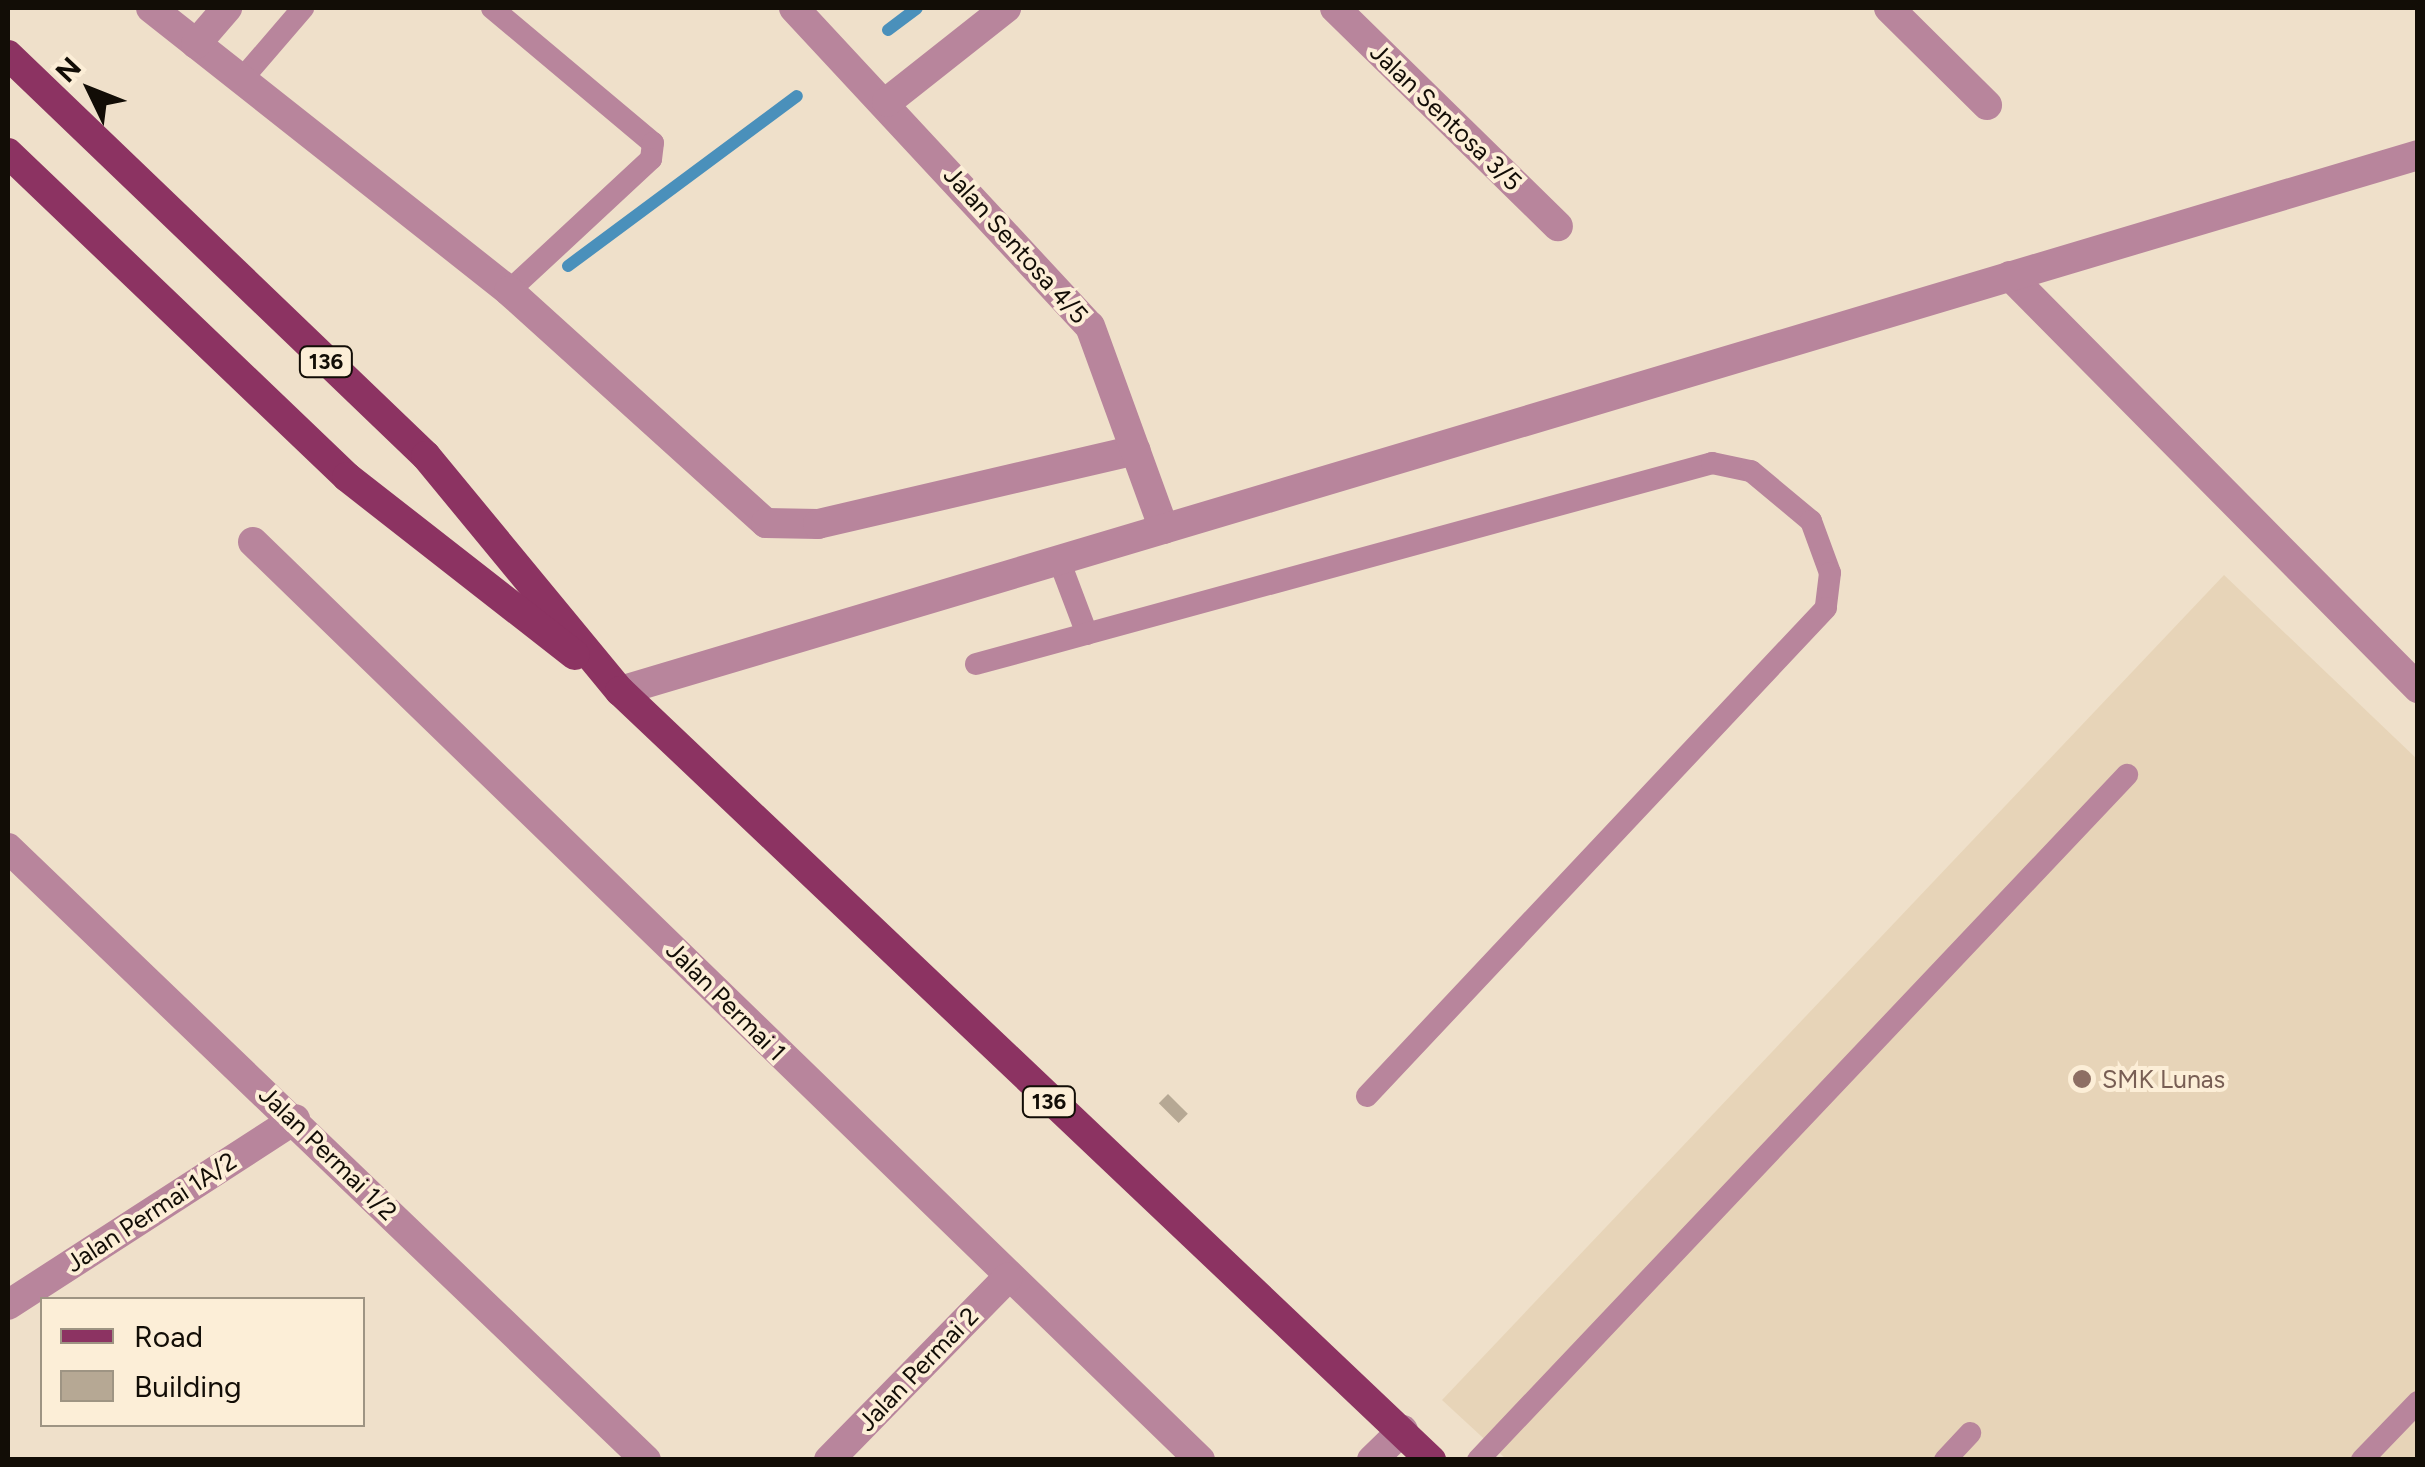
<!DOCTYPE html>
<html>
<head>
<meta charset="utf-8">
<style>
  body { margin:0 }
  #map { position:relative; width:2425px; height:1467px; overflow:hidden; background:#efe0ca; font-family:Figtree,sans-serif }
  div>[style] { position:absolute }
  .built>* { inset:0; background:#e7d4b8 }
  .stream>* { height:12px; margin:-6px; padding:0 6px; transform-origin:6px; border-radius:6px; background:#4a90bb }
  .building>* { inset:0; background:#b6a894; transform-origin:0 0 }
  .lane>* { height:22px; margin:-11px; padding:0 11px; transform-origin:11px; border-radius:11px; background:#b8859c }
  .street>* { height:30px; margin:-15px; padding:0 15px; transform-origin:15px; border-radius:15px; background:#b8859c }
  .primary>* { height:30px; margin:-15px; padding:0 15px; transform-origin:15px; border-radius:15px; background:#8c3362 }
  .dots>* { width:28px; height:28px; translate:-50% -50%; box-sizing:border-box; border:5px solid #fceed7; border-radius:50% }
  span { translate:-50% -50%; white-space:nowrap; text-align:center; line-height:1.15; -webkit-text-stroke:8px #fceed7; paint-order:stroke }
  .shield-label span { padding:2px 8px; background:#fceed7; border:2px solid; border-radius:8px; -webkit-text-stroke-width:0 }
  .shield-label { font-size:22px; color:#120d06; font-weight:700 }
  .street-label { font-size:25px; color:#120d06 }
  .education-label { font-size:25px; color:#785e54 }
  .left { translate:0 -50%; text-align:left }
  .frame { position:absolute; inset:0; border:10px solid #120d06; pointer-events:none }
  .legend { position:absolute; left:40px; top:1297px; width:325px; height:130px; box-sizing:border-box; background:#fceed7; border:2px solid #9e9483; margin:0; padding:12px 18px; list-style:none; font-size:30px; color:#120d06 }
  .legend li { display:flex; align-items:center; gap:20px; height:50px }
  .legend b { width:50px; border:2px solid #9e9483 }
  .north { position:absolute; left:40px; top:40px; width:100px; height:100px; -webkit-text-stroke:8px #fceed7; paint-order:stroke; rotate:313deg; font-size:28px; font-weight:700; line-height:40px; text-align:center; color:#120d06 }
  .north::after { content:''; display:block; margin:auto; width:35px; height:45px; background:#120d06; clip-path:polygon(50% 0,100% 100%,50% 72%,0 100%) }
</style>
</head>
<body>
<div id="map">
  <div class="built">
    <div style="clip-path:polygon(2224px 575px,2417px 759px,2417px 1459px,1506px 1459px,1442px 1400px)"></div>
  </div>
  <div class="stream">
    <div style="left:888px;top:30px;width:36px;rotate:-37deg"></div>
    <div style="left:568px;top:266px;width:285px;rotate:-36.6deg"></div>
  </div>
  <div class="building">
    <div style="left:1168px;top:1094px;width:28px;height:13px;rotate:45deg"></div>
  </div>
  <div class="lane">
    <div style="left:492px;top:8px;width:210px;rotate:40deg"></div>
    <div style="left:653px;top:143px;width:16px;rotate:97deg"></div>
    <div style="left:651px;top:159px;width:194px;rotate:137.1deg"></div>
    <div style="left:242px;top:79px;width:94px;rotate:-49.3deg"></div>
    <div style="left:1059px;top:560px;width:79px;rotate:69.3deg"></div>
    <div style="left:976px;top:664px;width:763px;rotate:-15.27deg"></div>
    <div style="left:1712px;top:463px;width:40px;rotate:12deg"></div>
    <div style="left:1751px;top:471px;width:78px;rotate:39.8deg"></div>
    <div style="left:1811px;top:521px;width:55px;rotate:69.9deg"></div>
    <div style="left:1830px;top:573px;width:35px;rotate:97deg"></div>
    <div style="left:1826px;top:608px;width:670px;rotate:133.25deg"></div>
    <div style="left:1478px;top:1460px;width:944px;rotate:-46.55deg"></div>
    <div style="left:1945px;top:1460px;width:37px;rotate:-47deg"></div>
    <div style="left:2362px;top:1460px;width:81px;rotate:-46deg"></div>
  </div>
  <div class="street">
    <div style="left:151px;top:8px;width:456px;rotate:38.3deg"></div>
    <div style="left:509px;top:291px;width:346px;rotate:42.1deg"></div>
    <div style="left:766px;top:523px;width:52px;rotate:1.1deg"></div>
    <div style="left:818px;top:524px;width:326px;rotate:-13.1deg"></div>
    <div style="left:794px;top:8px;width:434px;rotate:47.1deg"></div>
    <div style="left:1090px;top:326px;width:216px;rotate:70deg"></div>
    <div style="left:1335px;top:8px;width:312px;rotate:44.4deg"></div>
    <div style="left:1889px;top:8px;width:138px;rotate:44.7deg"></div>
    <div style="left:196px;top:44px;width:48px;rotate:-49.3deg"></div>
    <div style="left:887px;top:102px;width:152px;rotate:-38.3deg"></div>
    <div style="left:2010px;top:276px;width:580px;rotate:45.28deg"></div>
    <div style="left:253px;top:542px;width:1319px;rotate:44.11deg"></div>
    <div style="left:620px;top:691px;width:1876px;rotate:-16.6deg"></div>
    <div style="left:8px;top:848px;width:884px;rotate:43.81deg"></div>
    <div style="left:8px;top:1305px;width:342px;rotate:-32.9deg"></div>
    <div style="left:829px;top:1460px;width:255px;rotate:-45.6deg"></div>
    <div style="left:1372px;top:1460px;width:43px;rotate:-44.1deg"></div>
  </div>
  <div class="primary">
    <div style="left:8px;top:55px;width:579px;rotate:43.81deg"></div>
    <div style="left:426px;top:456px;width:305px;rotate:50.5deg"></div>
    <div style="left:620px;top:691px;width:1118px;rotate:43.48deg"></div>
    <div style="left:8px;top:153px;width:469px;rotate:43.7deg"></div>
    <div style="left:347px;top:477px;width:289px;rotate:38deg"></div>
  </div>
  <div class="dots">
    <div style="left:2082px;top:1079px;background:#8d6e63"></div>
  </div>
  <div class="shield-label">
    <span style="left:326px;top:362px">136</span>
    <span style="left:1049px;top:1102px">136</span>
  </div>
  <div class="street-label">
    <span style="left:1446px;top:117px;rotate:44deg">Jalan Sentosa 3/5</span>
    <span style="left:1016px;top:245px;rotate:48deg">Jalan Sentosa 4/5</span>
    <span style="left:726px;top:1001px;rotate:45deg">Jalan Permai 1</span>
    <span style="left:328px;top:1153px;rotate:44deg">Jalan Permai 1/2</span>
    <span style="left:151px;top:1212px;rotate:-33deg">Jalan Permai 1A/2</span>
    <span style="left:918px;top:1369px;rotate:-46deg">Jalan Permai 2</span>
  </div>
  <div class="education-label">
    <span class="left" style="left:2102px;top:1079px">SMK Lunas</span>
  </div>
  <div class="frame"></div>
  <ul class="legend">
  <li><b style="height:12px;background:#8c3362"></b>Road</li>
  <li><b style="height:28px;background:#b6a894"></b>Building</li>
  </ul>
  <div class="north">N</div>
</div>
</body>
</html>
